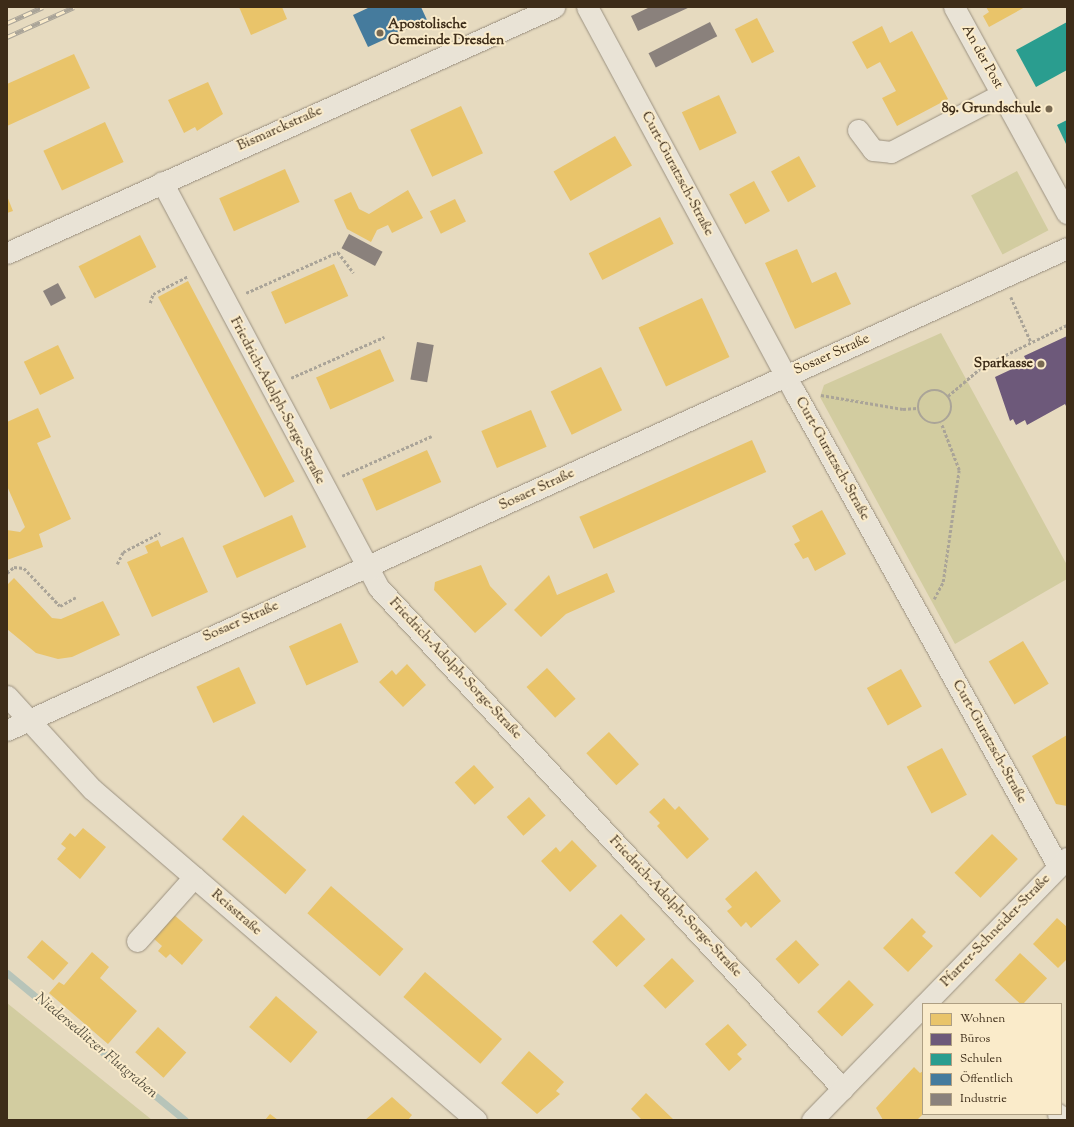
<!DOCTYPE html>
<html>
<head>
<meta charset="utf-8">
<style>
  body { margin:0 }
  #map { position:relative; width:1074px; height:1127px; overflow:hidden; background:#e6dabf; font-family:"Sorts Mill Goudy",serif }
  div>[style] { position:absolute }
  .green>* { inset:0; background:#d2cca0; transform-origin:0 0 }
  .homes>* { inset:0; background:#e9c46a; transform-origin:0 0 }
  .offices>* { inset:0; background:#6d597a }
  .schools>* { inset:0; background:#2a9d8f }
  .public>* { inset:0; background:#457b9d }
  .industry>* { inset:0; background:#8a817c; transform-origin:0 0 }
  .stream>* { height:7px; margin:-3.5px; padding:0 3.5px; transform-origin:3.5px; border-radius:3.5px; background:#b7c4b9 }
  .path>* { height:2.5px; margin-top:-1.25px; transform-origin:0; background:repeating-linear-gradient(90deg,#aaa498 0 3px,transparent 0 5px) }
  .path>.ring { margin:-1.25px; padding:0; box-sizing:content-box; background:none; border:2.5px solid #aaa498; border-radius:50% }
  .roads { filter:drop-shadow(0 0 1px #9b9180) drop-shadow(0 0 1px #9b9180) }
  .minor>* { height:21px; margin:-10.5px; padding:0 10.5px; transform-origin:10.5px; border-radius:10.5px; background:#e9e3d6 }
  .rail>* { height:4.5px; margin-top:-2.25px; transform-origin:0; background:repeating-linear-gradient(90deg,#faebca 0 9px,#aaa498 0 18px); box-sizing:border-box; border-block:1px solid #aaa498 }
  .dots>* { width:11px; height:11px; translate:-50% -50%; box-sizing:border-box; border:2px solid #faebca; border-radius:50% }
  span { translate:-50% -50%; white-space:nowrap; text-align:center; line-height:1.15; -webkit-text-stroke:4px #faebca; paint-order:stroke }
  .poi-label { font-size:14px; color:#3d2c18; font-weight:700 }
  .left { translate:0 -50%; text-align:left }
  .right { translate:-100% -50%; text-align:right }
  .street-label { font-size:14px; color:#3d2c18 }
  .water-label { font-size:15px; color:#565040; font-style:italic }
  .frame { position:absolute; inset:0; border:8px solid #3d2c18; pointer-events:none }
  .legend { position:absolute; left:922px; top:1003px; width:140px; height:112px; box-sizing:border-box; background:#faebca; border:1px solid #ae9f83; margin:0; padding:5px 7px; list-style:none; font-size:12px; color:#3d2c18 }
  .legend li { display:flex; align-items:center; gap:8px; height:20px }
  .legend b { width:20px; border:1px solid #ae9f83 }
</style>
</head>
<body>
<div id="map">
  <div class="green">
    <div style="left:1017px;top:171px;width:67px;height:52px;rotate:62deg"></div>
    <div style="clip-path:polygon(941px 333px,1067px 565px,1067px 579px,955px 644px,820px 397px,824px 385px)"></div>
    <div style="clip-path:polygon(7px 1003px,152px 1120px,7px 1120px)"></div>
  </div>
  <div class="homes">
    <div style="clip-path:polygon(239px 7px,282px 7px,287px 19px,251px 35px)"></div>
    <div style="clip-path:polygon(986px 7px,1025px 7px,989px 27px,983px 16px,989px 12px)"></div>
    <div style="left:757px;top:18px;width:38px;height:25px;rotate:63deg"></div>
    <div style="clip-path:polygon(882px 26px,890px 43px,912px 31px,948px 99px,897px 126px,882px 98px,896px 91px,880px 62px,867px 69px,852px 42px)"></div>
    <div style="clip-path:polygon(74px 54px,90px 88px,7px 126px,7px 84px)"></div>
    <div style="clip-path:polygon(208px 82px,223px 114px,197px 131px,195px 127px,184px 133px,168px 100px)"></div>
    <div style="left:719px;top:95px;width:42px;height:41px;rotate:65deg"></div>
    <div style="left:461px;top:106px;width:52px;height:56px;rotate:65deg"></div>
    <div style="left:105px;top:122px;width:44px;height:68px;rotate:65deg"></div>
    <div style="left:615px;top:136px;width:34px;height:71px;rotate:60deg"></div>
    <div style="left:799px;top:156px;width:35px;height:32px;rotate:61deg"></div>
    <div style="left:285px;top:169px;width:36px;height:72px;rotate:66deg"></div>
    <div style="left:754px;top:181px;width:34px;height:28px;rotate:62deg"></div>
    <div style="clip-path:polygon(408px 190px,423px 218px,392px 233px,388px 225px,377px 230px,371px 242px,347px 229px,334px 200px,351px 192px,359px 209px,369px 214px)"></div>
    <div style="clip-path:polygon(7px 196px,13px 211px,7px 213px)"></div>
    <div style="left:455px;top:199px;width:25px;height:28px;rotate:64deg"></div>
    <div style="left:660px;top:217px;width:30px;height:80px;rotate:63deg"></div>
    <div style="left:140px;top:235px;width:36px;height:69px;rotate:63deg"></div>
    <div style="clip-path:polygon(797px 249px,812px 283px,836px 272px,851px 304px,795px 329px,765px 263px)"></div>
    <div style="left:334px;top:264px;width:35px;height:69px;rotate:66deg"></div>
    <div style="left:188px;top:281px;width:227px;height:34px;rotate:62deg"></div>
    <div style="left:702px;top:298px;width:65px;height:70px;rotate:65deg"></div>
    <div style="left:58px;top:345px;width:37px;height:38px;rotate:64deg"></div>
    <div style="left:380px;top:349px;width:35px;height:70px;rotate:66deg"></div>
    <div style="left:601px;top:367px;width:48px;height:56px;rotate:64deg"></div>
    <div style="clip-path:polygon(38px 408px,51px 437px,37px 443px,71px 519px,39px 534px,43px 547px,7px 560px,7px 530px,20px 532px,25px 527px,7px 486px,7px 422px)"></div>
    <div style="left:531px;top:410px;width:40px;height:54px;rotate:67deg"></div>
    <div style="left:752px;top:440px;width:35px;height:189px;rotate:66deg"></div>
    <div style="left:427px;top:450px;width:35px;height:71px;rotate:66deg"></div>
    <div style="clip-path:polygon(822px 510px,846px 554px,815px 571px,808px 557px,803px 559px,794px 544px,800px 541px,792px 526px)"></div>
    <div style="left:292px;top:515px;width:35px;height:76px;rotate:66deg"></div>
    <div style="clip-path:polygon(183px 537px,208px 592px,152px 617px,127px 562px,148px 553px,145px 546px,158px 540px,161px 547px)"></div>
    <div style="clip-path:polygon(481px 565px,490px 586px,507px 604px,475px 633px,434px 590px,435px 582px)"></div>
    <div style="clip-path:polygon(607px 573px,615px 592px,566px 614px,541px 637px,514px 610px,549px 575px,557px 595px)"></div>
    <div style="clip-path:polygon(14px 578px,52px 618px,61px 619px,103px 601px,120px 635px,72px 657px,58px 659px,36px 653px,7px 629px,7px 585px)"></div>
    <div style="left:341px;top:623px;width:43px;height:57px;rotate:66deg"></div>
    <div style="left:1023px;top:641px;width:50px;height:40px;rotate:59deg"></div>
    <div style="clip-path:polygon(407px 664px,426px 685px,403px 707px,379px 682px,392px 670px,396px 675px)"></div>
    <div style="left:239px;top:667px;width:40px;height:47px;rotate:65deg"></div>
    <div style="left:547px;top:668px;width:42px;height:28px;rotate:47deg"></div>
    <div style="left:901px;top:669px;width:43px;height:39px;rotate:61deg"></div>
    <div style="left:609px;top:732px;width:44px;height:31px;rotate:47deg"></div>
    <div style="clip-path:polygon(1067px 735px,1067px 806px,1056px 804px,1032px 756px)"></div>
    <div style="left:942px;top:748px;width:53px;height:40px;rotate:62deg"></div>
    <div style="left:474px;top:765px;width:30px;height:26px;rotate:48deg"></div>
    <div style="left:529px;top:797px;width:25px;height:30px;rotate:48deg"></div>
    <div style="clip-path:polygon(664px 798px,675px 810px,679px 806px,709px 839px,687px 859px,657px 826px,660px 823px,649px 812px)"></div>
    <div style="left:243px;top:815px;width:84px;height:32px;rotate:41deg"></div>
    <div style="clip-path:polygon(83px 828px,106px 847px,80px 879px,57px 859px,66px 848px,61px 844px,70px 833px,75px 837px)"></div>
    <div style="left:992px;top:834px;width:36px;height:54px;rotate:44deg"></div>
    <div style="clip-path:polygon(572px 840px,597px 866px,570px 892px,541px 861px,556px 847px,560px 852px)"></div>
    <div style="clip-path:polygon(756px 871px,781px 901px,751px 928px,746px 922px,741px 927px,727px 911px,732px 907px,725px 899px)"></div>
    <div style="left:331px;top:886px;width:96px;height:36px;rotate:41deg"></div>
    <div style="clip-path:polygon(173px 914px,203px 940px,182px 965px,170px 954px,166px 958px,158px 951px,162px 946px,153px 938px)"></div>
    <div style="left:621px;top:914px;width:35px;height:40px;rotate:46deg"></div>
    <div style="clip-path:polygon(912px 918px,926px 932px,922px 936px,933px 946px,908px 972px,883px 948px)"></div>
    <div style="clip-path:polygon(1057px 918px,1067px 927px,1067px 959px,1058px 968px,1033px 944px)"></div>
    <div style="left:42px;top:940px;width:35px;height:23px;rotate:41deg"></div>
    <div style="left:796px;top:940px;width:34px;height:28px;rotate:47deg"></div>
    <div style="clip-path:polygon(92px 952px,109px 967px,100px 978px,137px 1011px,108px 1044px,49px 993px,59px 982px,64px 985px)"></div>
    <div style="left:1020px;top:953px;width:37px;height:37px;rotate:43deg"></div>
    <div style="left:672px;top:958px;width:32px;height:40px;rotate:46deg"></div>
    <div style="left:425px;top:972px;width:102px;height:33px;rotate:41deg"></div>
    <div style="left:849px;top:980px;width:35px;height:45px;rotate:45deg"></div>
    <div style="left:276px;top:996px;width:55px;height:41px;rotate:41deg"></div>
    <div style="clip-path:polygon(728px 1024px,747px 1045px,737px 1054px,742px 1059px,729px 1071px,705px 1044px)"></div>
    <div style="left:158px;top:1027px;width:38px;height:34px;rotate:42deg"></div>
    <div style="clip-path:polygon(529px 1051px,564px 1082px,556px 1091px,560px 1094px,537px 1114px,501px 1083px)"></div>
    <div style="clip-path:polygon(914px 1067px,920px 1073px,923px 1071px,923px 1114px,917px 1120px,883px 1120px,876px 1108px)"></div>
    <div style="clip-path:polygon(646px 1093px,674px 1120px,642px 1120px,631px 1109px)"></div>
    <div style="clip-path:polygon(392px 1097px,412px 1115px,408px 1120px,365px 1120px)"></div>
    <div style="clip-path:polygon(270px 1114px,278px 1120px,265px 1120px)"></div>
  </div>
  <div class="offices">
    <div style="clip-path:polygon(1067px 336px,1067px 408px,1065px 404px,1027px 425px,1025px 420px,1016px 425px,1013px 419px,1010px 421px,995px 377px,1027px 362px,1024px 356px)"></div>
  </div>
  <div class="schools">
    <div style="clip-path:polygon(1067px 22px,1067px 70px,1036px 87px,1016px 50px)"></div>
    <div style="clip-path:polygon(1067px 120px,1067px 146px,1057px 125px)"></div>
  </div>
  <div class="public">
    <div style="clip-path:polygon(370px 7px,421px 7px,427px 20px,368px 47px,353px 15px)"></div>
  </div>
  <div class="industry">
    <div style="clip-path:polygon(650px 7px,690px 7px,638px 31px,631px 16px)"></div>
    <div style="left:710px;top:22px;width:16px;height:69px;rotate:63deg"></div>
    <div style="left:349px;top:234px;width:38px;height:16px;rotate:28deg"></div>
    <div style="left:58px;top:283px;width:17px;height:17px;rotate:62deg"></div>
    <div style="left:417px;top:342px;width:17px;height:38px;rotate:10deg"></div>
  </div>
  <div class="stream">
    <div style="left:7px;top:973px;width:231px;rotate:39.6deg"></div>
  </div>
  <div class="path">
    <div style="left:246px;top:293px;width:101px;rotate:-24deg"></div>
    <div style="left:338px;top:252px;width:26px;rotate:53deg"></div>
    <div style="left:1011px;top:297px;width:49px;rotate:66deg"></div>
    <div style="left:150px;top:303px;width:9px;rotate:-72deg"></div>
    <div style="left:153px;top:294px;width:39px;rotate:-27deg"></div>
    <div style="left:291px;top:378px;width:102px;rotate:-23.8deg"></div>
    <div class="ring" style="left:918px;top:390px;width:31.5px;height:31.5px"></div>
    <div style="left:821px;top:395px;width:83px;rotate:9.7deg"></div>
    <div style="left:903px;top:409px;width:14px;rotate:-4deg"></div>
    <div style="left:948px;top:396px;width:46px;rotate:-40.6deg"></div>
    <div style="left:983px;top:366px;width:93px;rotate:-26deg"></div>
    <div style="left:342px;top:476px;width:98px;rotate:-24deg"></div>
    <div style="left:117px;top:564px;width:13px;rotate:-63deg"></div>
    <div style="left:123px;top:552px;width:42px;rotate:-27.2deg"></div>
    <div style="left:7px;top:573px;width:9px;rotate:-41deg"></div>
    <div style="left:14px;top:567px;width:10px;rotate:6deg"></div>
    <div style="left:24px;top:568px;width:52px;rotate:46.5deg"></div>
    <div style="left:60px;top:606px;width:18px;rotate:-29deg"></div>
    <div style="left:934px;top:599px;width:19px;rotate:-62deg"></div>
    <div style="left:943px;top:582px;width:113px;rotate:-81.9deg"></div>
    <div style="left:959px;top:470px;width:50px;rotate:-111deg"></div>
  </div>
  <div class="roads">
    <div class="minor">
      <div style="left:587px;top:7px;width:438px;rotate:61.7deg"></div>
      <div style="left:795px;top:393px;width:541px;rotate:60.92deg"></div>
      <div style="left:954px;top:7px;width:235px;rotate:61.3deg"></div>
      <div style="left:858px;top:130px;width:25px;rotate:53deg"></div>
      <div style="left:873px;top:150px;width:18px;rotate:6deg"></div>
      <div style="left:891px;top:152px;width:125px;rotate:-27.6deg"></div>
      <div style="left:162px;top:182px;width:459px;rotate:61.9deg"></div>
      <div style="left:378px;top:587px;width:684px;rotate:47.19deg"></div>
      <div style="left:7px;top:253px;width:600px;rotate:-24.21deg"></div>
      <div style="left:7px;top:696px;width:126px;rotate:47.6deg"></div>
      <div style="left:92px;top:789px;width:507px;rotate:40.76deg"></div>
      <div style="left:7px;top:730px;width:1164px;rotate:-24.45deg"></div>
      <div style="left:137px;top:941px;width:86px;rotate:-48.3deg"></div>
      <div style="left:925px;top:1004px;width:204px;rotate:-45.8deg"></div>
      <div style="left:1058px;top:1114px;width:8px;rotate:45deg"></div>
      <div style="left:812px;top:1120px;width:159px;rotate:-45.8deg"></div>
    </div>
  </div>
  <div class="rail">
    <div style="left:7px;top:23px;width:39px;rotate:-24deg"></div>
    <div style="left:7px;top:37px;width:73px;rotate:-24.1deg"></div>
  </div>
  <div class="dots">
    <div style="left:380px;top:33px;background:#786952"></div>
    <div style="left:1049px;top:109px;background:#786952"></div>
    <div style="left:1041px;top:364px;background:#786952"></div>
  </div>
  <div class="poi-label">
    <span class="left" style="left:388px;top:33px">Apostolische<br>Gemeinde Dresden</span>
    <span class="right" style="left:1041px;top:109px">89. Grundschule</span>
    <span class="right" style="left:1033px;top:364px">Sparkasse</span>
  </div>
  <div class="street-label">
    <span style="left:982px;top:57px;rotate:61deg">An der Post</span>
    <span style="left:280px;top:129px;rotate:-24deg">Bismarckstraße</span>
    <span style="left:677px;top:174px;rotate:62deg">Curt-Guratzsch-Straße</span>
    <span style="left:832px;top:355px;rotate:-24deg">Sosaer Straße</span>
    <span style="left:277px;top:401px;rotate:62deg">Friedrich-Adolph-Sorge-Straße</span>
    <span style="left:832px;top:459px;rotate:61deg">Curt-Guratzsch-Straße</span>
    <span style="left:537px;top:490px;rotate:-25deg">Sosaer Straße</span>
    <span style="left:241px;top:622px;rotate:-24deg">Sosaer Straße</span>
    <span style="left:455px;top:669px;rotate:47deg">Friedrich-Adolph-Sorge-Straße</span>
    <span style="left:989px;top:742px;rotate:61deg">Curt-Guratzsch-Straße</span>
    <span style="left:675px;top:907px;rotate:47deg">Friedrich-Adolph-Sorge-Straße</span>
    <span style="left:236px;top:913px;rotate:41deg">Reisstraße</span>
    <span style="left:996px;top:931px;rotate:-46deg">Pfarrer-Schneider-Straße</span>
  </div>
  <div class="water-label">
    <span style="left:96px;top:1046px;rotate:40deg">Niedersedlitzer Flutgraben</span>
  </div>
  <div class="frame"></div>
  <ul class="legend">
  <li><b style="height:11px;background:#e9c46a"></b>Wohnen</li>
  <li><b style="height:11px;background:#6d597a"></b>Büros</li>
  <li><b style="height:11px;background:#2a9d8f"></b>Schulen</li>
  <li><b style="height:11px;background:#457b9d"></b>Öffentlich</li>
  <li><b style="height:11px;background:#8a817c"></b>Industrie</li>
  </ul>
</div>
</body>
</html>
